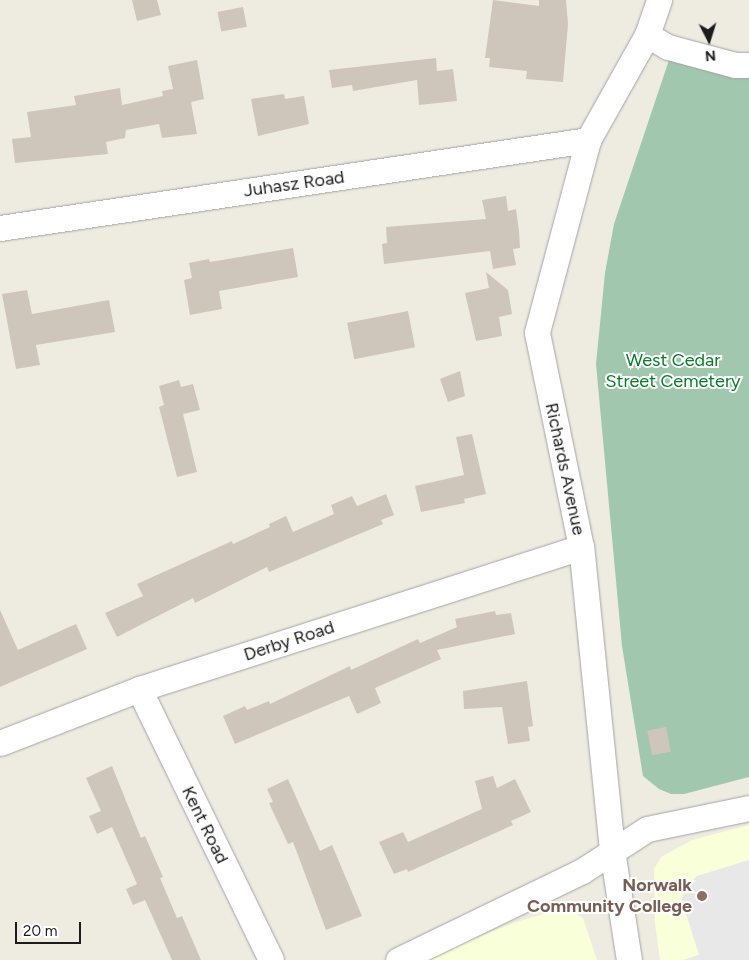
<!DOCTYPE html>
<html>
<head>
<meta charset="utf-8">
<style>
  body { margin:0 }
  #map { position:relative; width:749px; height:960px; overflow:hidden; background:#eeece1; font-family:Figtree,sans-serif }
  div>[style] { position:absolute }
  .education>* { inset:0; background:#f8ffd9 }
  .cemetery>* { inset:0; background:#a1c8ae }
  .parking>* { inset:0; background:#e8e8e8 }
  .building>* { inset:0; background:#cec6ba; transform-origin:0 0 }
  .roads { filter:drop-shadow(0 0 1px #a3a3a3) drop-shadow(0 0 1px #a3a3a3) }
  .minor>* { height:25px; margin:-12.5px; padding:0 12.5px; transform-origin:12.5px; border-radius:12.5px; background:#fff }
  .dots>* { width:14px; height:14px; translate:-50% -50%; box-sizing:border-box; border:2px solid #fff; border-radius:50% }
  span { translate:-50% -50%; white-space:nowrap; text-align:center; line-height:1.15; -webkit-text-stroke:4px #fff; paint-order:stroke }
  .street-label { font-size:18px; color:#1c1c1c }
  .park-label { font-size:18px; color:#067e27 }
  .education-label { font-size:18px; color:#785e54; font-weight:700 }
  .right { translate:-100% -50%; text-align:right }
  .north { position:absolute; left:684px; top:15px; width:50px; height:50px; -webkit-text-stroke:4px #fff; paint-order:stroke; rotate:175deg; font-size:14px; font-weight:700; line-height:20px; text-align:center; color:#1c1c1c }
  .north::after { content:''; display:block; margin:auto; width:18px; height:22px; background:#1c1c1c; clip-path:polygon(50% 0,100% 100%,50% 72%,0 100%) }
  .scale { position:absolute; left:15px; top:922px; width:66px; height:22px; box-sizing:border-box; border:2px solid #1c1c1c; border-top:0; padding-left:6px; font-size:15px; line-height:18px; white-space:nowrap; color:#1c1c1c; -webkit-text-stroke:4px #fff; paint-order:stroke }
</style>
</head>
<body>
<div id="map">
  <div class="education">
    <div style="clip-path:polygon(749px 825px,749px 960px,660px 960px,655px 924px,654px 869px,661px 857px,692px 840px)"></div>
    <div style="clip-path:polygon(557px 910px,573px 912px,583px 918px,597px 960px,422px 960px,513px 923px)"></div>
  </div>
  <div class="cemetery">
    <div style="clip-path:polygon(671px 54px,749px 76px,749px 777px,684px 794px,671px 794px,659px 789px,643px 776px,622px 646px,596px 364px,605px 273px,614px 224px)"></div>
  </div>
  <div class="parking">
    <div style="clip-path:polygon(749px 860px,749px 960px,683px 960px,699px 955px,682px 901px,685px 887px,697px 876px)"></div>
  </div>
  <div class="building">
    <div style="clip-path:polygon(132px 0,157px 0,161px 15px,137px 21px)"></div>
    <div style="clip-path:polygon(493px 0,539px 6px,539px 0,566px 0,568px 24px,563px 82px,526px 79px,527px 71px,489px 67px,490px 58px,485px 58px)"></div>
    <div style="left:243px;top:7px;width:20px;height:26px;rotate:79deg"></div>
    <div style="clip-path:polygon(436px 58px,437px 71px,453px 69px,457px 101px,419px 105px,417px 80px,353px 91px,352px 85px,332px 88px,329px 70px)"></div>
    <div style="clip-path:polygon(197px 60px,204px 99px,191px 102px,197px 134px,162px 138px,159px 124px,126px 130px,125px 138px,106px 142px,108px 154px,15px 163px,12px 139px,31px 137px,27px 112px,76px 105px,74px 96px,120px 88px,122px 105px,163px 96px,162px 91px,173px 89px,168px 66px)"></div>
    <div style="clip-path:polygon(284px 94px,285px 99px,304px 96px,309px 124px,258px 136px,251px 99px)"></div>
    <div style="clip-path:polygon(506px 196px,508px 211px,516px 209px,519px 231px,520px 248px,513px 249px,516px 265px,493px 269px,490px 251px,384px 264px,382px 244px,387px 243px,386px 227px,486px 219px,482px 200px)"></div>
    <div style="clip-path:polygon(293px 248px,298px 277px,219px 291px,222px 309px,190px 315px,184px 280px,192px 278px,189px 263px,209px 259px,210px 262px)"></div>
    <div style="clip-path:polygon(486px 272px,508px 290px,512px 314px,499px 317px,502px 336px,476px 341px,465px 293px,489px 288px)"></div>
    <div style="clip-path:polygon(27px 290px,32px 314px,109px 300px,115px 332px,36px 345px,40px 365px,16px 369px,2px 294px)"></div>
    <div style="left:408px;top:311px;width:37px;height:62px;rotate:79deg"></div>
    <div style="clip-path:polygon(460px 371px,465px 396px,448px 402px,440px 379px)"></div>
    <div style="clip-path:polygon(179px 380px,181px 387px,193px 384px,200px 410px,183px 414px,197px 472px,177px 477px,159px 407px,164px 405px,159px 386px)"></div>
    <div style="clip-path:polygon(472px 434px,486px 494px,464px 499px,465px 503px,421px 512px,415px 486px,464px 475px,456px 437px)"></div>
    <div style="clip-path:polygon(386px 494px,394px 515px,381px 520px,383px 524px,269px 572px,267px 567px,195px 603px,193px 598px,117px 637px,105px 613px,143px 596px,137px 584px,232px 541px,233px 544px,270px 527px,269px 524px,286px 516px,293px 532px,334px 514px,331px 505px,352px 496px,357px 506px)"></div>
    <div style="clip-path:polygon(0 610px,18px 650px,76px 624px,87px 649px,0 687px)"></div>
    <div style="clip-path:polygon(495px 611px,496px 615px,511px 613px,515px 634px,437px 650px,441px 659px,375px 688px,381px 703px,357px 714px,349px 696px,235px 744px,223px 716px,245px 706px,247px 710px,269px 701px,270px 704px,350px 666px,351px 670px,418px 639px,420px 643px,457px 627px,455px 619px)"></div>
    <div style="clip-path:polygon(527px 681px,533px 726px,528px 727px,530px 741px,508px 744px,502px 707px,464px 709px,463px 691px)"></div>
    <div style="left:666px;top:727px;width:25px;height:19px;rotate:79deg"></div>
    <div style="clip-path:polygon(112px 766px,141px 838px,145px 836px,163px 877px,160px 878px,177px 918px,182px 916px,201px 960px,172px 960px,145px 900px,133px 905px,126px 889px,137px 884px,112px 827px,97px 834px,89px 816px,101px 811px,86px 778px)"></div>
    <div style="clip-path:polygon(493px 776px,497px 788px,515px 779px,531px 812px,511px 821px,513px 825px,502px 830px,408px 872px,407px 869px,394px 874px,379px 842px,403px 832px,408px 842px,482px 809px,475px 781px)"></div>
    <div style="clip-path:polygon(288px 779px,320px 851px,332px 845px,362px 916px,326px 930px,293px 842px,288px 844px,269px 803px,273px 802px,267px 789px)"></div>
  </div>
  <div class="roads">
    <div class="minor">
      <div style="left:647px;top:35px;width:24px;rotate:30deg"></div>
      <div style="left:668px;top:47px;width:69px;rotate:15deg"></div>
      <div style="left:735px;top:65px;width:14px"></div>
      <div style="left:0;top:228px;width:595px;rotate:-8.51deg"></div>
      <div style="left:139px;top:689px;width:301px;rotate:64deg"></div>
      <div style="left:0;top:743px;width:149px;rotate:-21.2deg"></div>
      <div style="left:139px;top:689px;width:464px;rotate:-17.8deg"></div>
      <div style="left:398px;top:960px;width:204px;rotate:-25.8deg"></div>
      <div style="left:582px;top:871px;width:77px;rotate:-32.9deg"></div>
      <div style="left:647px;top:829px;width:104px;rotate:-11.6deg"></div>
      <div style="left:629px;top:960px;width:111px;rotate:-98.8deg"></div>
      <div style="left:612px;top:850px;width:305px;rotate:-95.8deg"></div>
      <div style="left:581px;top:547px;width:219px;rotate:-101.6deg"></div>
      <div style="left:537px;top:332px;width:199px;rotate:-75.1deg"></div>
      <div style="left:588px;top:140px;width:120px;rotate:-60.7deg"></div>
      <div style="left:647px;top:35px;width:37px;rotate:-71deg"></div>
    </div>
  </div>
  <div class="dots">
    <div style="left:702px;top:896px;background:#8d6e63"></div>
  </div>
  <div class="street-label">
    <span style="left:294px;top:184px;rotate:-8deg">Juhasz Road</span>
    <span style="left:565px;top:469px;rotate:78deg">Richards Avenue</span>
    <span style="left:289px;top:641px;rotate:-18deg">Derby Road</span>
    <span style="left:205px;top:825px;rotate:64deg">Kent Road</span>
  </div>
  <div class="park-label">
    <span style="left:673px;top:371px">West Cedar<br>Street Cemetery</span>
  </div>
  <div class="education-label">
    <span class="right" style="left:692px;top:896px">Norwalk<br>Community College</span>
  </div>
  <div class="north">N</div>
  <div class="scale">20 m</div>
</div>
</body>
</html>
